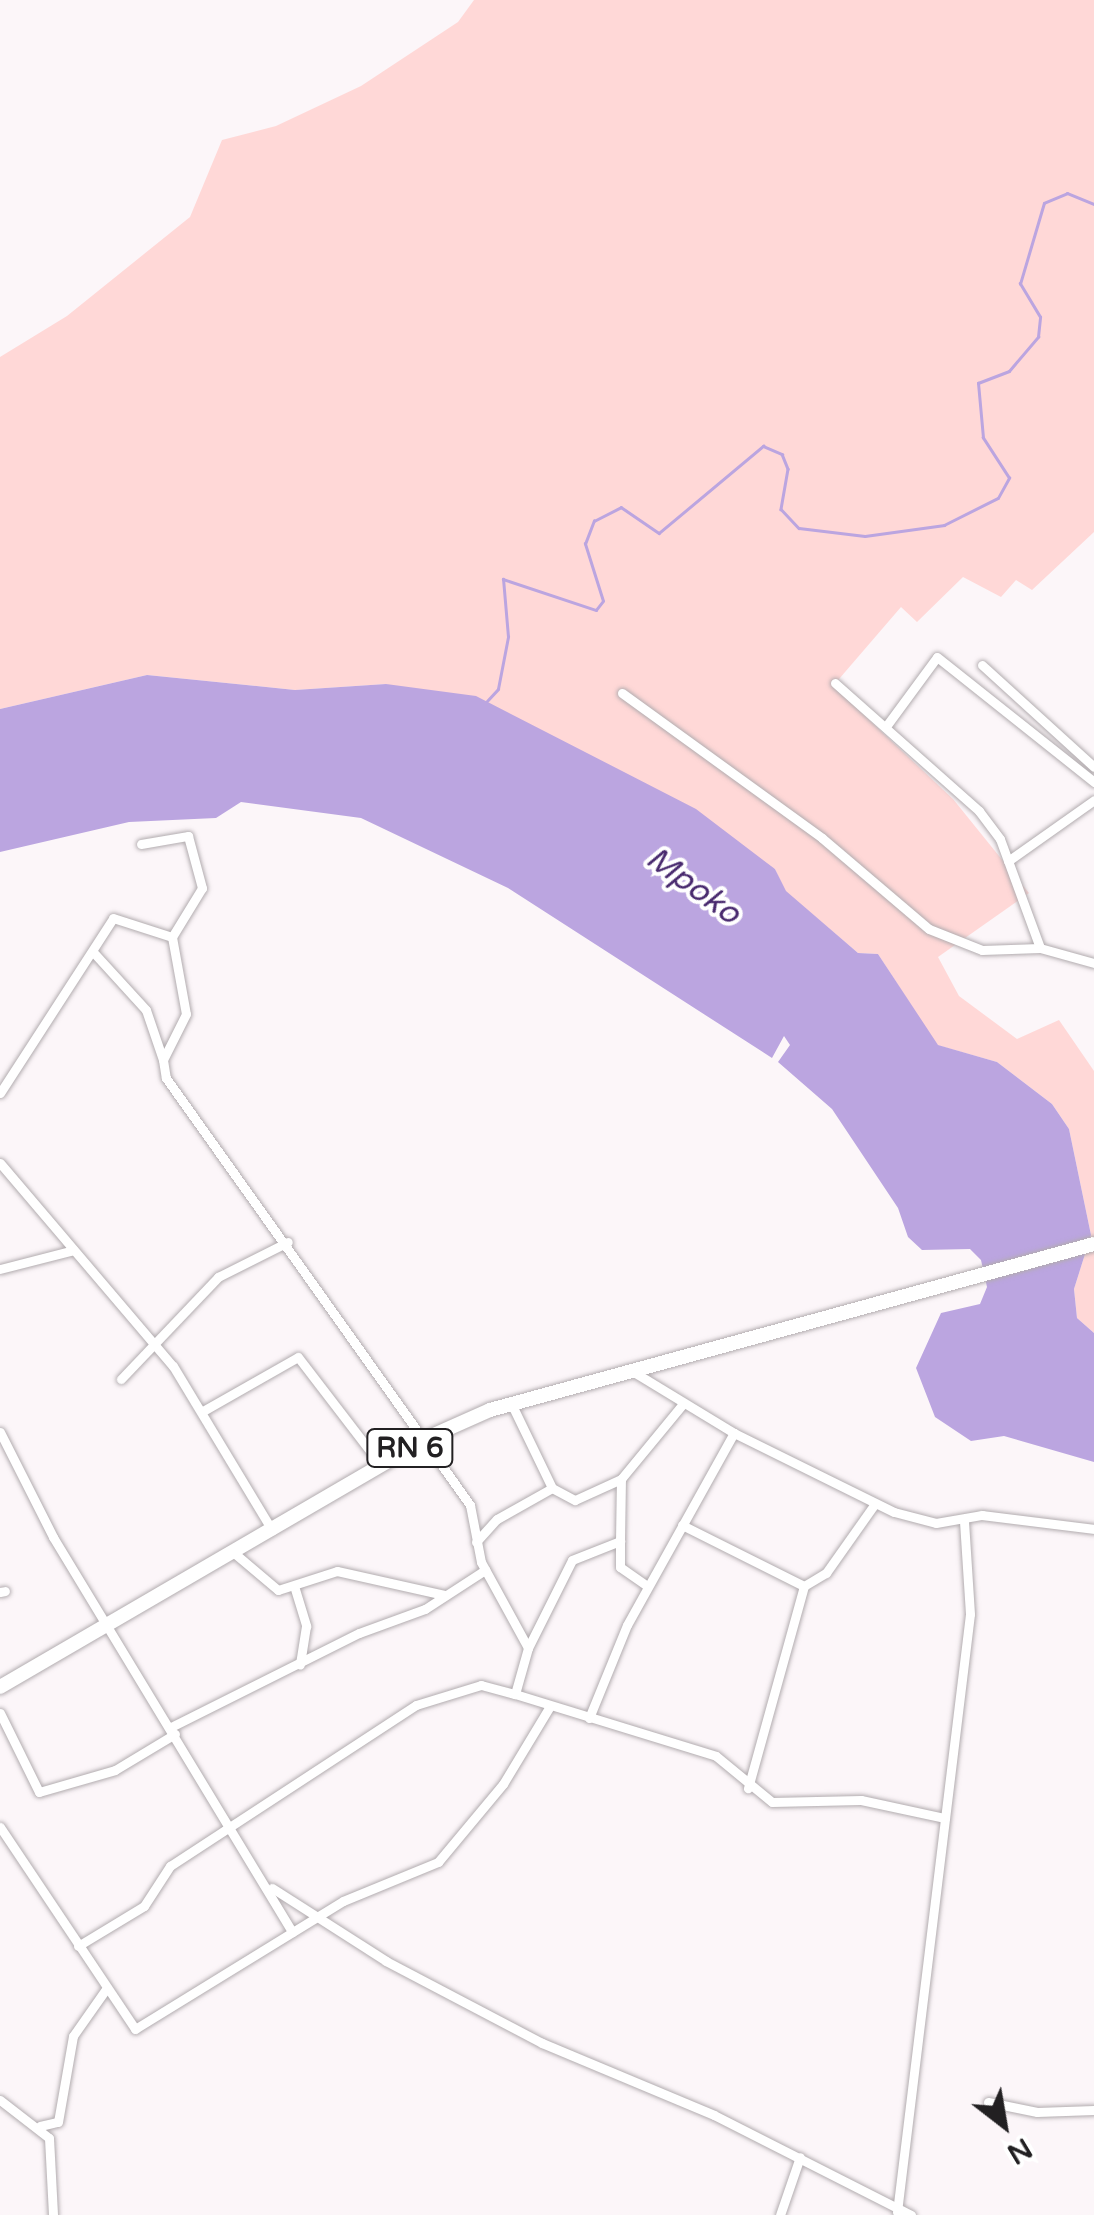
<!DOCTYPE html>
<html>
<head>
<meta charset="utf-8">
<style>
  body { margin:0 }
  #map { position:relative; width:1094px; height:2215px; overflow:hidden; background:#fcf6f9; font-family:"Varela Round",sans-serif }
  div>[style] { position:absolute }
  .green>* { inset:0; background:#ffd8d7 }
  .water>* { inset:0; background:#bba5e0 }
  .stream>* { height:2.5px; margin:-1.25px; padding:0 1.25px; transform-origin:1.25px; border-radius:1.25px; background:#bba5e0 }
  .roads { filter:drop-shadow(0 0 2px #b2acaf) drop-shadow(0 0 2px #b2acaf) }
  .minor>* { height:9px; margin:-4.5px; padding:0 4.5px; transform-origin:4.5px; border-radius:4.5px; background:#fff }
  .primary>* { height:14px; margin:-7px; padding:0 7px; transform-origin:7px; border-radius:7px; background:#fff }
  span { translate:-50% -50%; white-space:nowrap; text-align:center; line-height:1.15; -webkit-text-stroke:8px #fff; paint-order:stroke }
  .shield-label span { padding:2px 8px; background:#fff; border:2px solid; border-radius:8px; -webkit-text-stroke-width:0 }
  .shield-label { font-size:28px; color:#222022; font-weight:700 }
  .water-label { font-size:32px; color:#48296e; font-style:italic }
  .north { position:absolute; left:954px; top:2075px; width:100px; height:100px; -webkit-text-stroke:8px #fff; paint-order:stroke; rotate:149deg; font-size:28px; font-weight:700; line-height:40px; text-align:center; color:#222022 }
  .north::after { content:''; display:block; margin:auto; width:35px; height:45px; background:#222022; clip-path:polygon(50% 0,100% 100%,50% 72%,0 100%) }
</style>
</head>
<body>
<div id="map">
  <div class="green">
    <div style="clip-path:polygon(474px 0,1094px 0,1094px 532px,1032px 590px,1016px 580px,1001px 597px,963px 577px,917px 622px,901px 607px,833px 686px,953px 799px,1029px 893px,938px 957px,959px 996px,1017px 1039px,1059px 1020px,1094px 1071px,1094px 1333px,1077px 1318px,1074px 1289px,1091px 1235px,1069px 1129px,1052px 1104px,997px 1062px,937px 1045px,878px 954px,858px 953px,785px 891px,775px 869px,386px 684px,295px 690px,147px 675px,0 709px,0 357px,67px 316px,190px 217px,222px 140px,276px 126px,361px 86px,458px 22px)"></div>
  </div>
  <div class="water">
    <div style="clip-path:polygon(147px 675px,295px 690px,386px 684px,476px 696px,696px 809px,775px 869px,786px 891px,858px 953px,878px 954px,938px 1045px,997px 1062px,1052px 1104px,1069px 1129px,1091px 1235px,1074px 1289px,1077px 1318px,1094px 1333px,1094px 1462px,1004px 1436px,971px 1441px,935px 1417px,916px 1368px,941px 1313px,980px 1304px,987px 1287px,981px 1260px,970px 1249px,922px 1250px,908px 1237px,898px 1208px,832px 1109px,778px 1062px,790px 1045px,784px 1036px,772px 1058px,508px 888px,361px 818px,241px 802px,216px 818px,129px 822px,0 852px,0 709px)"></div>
  </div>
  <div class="stream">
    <div style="left:487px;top:701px;width:16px;rotate:-47deg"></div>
    <div style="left:498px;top:689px;width:53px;rotate:-79.1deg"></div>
    <div style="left:508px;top:637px;width:58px;rotate:-94.9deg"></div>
    <div style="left:503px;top:579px;width:98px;rotate:18.4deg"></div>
    <div style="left:596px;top:610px;width:11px;rotate:-52deg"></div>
    <div style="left:603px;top:601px;width:60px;rotate:-107.5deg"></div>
    <div style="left:585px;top:544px;width:25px;rotate:-69deg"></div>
    <div style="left:594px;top:521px;width:30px;rotate:-27deg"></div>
    <div style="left:621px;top:507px;width:46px;rotate:34.4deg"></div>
    <div style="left:659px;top:533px;width:136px;rotate:-39.9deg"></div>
    <div style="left:763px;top:446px;width:21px;rotate:23deg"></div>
    <div style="left:782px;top:454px;width:16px;rotate:68deg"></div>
    <div style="left:788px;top:469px;width:41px;rotate:99.9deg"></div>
    <div style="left:781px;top:509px;width:26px;rotate:47deg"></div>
    <div style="left:799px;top:528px;width:66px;rotate:6.9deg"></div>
    <div style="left:865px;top:536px;width:80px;rotate:-7.9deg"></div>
    <div style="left:944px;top:525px;width:60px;rotate:-26.6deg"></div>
    <div style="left:998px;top:498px;width:23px;rotate:-61deg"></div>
    <div style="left:1009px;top:478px;width:48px;rotate:-123deg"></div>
    <div style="left:983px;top:438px;width:55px;rotate:-95.2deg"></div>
    <div style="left:978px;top:383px;width:33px;rotate:-21deg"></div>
    <div style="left:1009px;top:371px;width:45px;rotate:-49.5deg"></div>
    <div style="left:1038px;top:337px;width:20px;rotate:-84deg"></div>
    <div style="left:1040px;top:317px;width:39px;rotate:-121deg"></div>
    <div style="left:1020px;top:284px;width:84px;rotate:-73.5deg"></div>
    <div style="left:1044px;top:203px;width:25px;rotate:-23deg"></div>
    <div style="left:1067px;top:193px;width:29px;rotate:22deg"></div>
  </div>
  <div class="roads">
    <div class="minor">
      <div style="left:982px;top:665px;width:151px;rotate:42.3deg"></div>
      <div style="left:835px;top:683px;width:193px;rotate:41.6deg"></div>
      <div style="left:979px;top:811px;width:35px;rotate:53deg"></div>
      <div style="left:1000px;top:839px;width:116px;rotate:69.8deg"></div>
      <div style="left:622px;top:693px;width:247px;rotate:35.9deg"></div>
      <div style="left:822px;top:838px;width:140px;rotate:40.4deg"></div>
      <div style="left:929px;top:929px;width:57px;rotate:21.6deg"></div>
      <div style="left:982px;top:950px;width:58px;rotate:-2deg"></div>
      <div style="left:1040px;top:948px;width:56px;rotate:15.5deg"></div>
      <div style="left:887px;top:725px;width:84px;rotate:-53.7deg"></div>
      <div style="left:937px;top:657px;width:201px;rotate:38.5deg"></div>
      <div style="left:141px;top:844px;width:48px;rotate:-9.7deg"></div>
      <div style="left:188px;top:836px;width:54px;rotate:74.9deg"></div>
      <div style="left:202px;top:888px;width:57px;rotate:121.5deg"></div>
      <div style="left:172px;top:937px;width:78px;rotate:79.7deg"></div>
      <div style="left:186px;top:1014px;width:51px;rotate:116.6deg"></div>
      <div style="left:163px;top:1060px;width:18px;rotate:81deg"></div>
      <div style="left:166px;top:1078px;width:524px;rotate:54.55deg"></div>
      <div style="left:470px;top:1505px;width:58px;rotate:79.1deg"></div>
      <div style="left:481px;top:1562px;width:98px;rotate:61.3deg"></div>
      <div style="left:528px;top:1648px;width:48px;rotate:105.8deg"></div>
      <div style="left:515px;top:1694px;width:210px;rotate:17.1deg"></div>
      <div style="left:716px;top:1756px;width:72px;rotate:39.4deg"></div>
      <div style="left:772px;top:1802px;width:89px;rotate:-1.3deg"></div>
      <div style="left:861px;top:1800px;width:86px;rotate:12.1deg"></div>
      <div style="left:1008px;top:861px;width:105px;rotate:-35.3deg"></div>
      <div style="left:94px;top:953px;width:77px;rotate:47.6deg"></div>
      <div style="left:146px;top:1010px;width:53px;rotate:71.2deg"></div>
      <div style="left:0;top:1093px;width:208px;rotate:-57.1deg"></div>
      <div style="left:113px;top:918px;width:62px;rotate:17.9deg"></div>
      <div style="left:0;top:1163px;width:267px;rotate:49.6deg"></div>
      <div style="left:173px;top:1366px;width:192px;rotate:58.9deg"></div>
      <div style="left:0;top:1269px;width:76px;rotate:-14.4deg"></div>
      <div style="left:632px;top:1371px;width:119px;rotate:31.3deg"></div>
      <div style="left:734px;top:1433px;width:178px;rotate:26.3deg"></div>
      <div style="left:894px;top:1512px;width:43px;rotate:14.7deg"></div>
      <div style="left:936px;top:1523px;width:47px;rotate:-9.9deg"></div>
      <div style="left:982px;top:1515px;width:113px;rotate:7.1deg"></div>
      <div style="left:121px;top:1379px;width:141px;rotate:-46.4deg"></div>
      <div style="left:218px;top:1277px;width:78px;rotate:-26.6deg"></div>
      <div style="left:511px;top:1403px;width:94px;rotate:64.2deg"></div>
      <div style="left:203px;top:1411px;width:109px;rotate:-29.6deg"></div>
      <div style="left:298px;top:1357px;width:136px;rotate:52.5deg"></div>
      <div style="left:0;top:1432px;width:118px;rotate:63.2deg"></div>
      <div style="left:53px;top:1537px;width:462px;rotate:58.8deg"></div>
      <div style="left:682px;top:1525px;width:136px;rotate:26.6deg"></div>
      <div style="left:804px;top:1586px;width:210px;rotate:105.5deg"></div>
      <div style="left:620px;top:1541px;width:26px;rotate:90deg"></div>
      <div style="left:620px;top:1567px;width:33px;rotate:35deg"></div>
      <div style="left:476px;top:1542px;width:31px;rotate:-48deg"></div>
      <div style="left:497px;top:1519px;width:63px;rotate:-29.4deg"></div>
      <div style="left:552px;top:1488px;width:26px;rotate:28deg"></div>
      <div style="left:575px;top:1500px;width:51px;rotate:-24.5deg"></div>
      <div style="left:233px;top:1552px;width:59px;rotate:40.2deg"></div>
      <div style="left:278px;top:1590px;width:62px;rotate:-17.9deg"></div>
      <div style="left:337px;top:1571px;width:110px;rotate:12.6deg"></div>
      <div style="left:804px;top:1586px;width:26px;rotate:-31deg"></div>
      <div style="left:826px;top:1573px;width:83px;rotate:-54.8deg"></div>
      <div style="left:295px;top:1589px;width:39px;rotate:73deg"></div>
      <div style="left:306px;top:1626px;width:39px;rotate:99deg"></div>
      <div style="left:0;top:1592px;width:5px;rotate:-11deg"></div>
      <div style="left:528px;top:1648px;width:98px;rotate:-63.4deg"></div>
      <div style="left:572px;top:1560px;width:52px;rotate:-21.6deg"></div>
      <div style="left:620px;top:1541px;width:62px;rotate:-89.1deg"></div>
      <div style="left:621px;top:1479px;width:96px;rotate:-50.5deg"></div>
      <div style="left:0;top:1713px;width:88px;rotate:63.7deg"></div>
      <div style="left:39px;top:1792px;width:79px;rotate:-16.1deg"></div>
      <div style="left:115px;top:1770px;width:70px;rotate:-31deg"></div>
      <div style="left:589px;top:1718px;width:100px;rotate:-67.8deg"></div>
      <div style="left:627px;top:1625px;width:220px;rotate:-60.9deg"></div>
      <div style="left:171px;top:1727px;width:210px;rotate:-26.6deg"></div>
      <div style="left:359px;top:1633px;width:70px;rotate:-20deg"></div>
      <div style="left:425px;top:1609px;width:72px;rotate:-33deg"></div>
      <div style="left:0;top:1827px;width:243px;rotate:56.2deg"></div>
      <div style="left:135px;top:2029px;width:244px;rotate:-31.6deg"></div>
      <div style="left:343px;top:1901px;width:103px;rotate:-22.3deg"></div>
      <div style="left:438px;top:1862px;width:102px;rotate:-50.2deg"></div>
      <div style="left:503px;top:1784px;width:91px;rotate:-58.9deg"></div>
      <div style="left:272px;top:1888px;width:135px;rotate:32.6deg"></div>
      <div style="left:386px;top:1961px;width:176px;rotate:27.7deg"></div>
      <div style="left:542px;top:2043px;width:186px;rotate:22.7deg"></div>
      <div style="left:714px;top:2115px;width:221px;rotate:26.9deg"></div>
      <div style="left:78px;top:1946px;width:77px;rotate:-31.2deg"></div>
      <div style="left:144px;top:1906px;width:48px;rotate:-57deg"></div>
      <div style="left:170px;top:1866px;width:294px;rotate:-33.2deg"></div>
      <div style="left:416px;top:1705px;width:68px;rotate:-17.1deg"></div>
      <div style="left:481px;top:1685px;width:35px;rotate:15deg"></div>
      <div style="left:0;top:2100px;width:62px;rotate:37.8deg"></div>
      <div style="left:49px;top:2138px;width:77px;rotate:87deg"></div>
      <div style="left:988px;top:2102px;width:50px;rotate:11.5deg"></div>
      <div style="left:1037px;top:2112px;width:57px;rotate:-2deg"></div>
      <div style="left:40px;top:2126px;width:18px;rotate:-13deg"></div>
      <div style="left:58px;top:2122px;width:87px;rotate:-80.1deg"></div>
      <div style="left:73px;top:2036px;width:57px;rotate:-54.9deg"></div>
      <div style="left:897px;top:2212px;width:602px;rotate:-83.04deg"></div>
      <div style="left:970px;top:1614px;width:92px;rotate:-93.7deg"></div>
      <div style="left:780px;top:2215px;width:61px;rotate:-71deg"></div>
    </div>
    <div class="primary">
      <div style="left:0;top:1687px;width:494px;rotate:-30.2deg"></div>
      <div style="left:427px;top:1438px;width:69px;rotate:-24deg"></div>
      <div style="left:490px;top:1410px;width:626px;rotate:-15.37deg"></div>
    </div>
  </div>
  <div class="shield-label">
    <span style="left:410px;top:1448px">RN 6</span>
  </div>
  <div class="water-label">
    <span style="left:693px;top:886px;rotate:36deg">Mpoko</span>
  </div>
  <div class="north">N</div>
</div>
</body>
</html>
